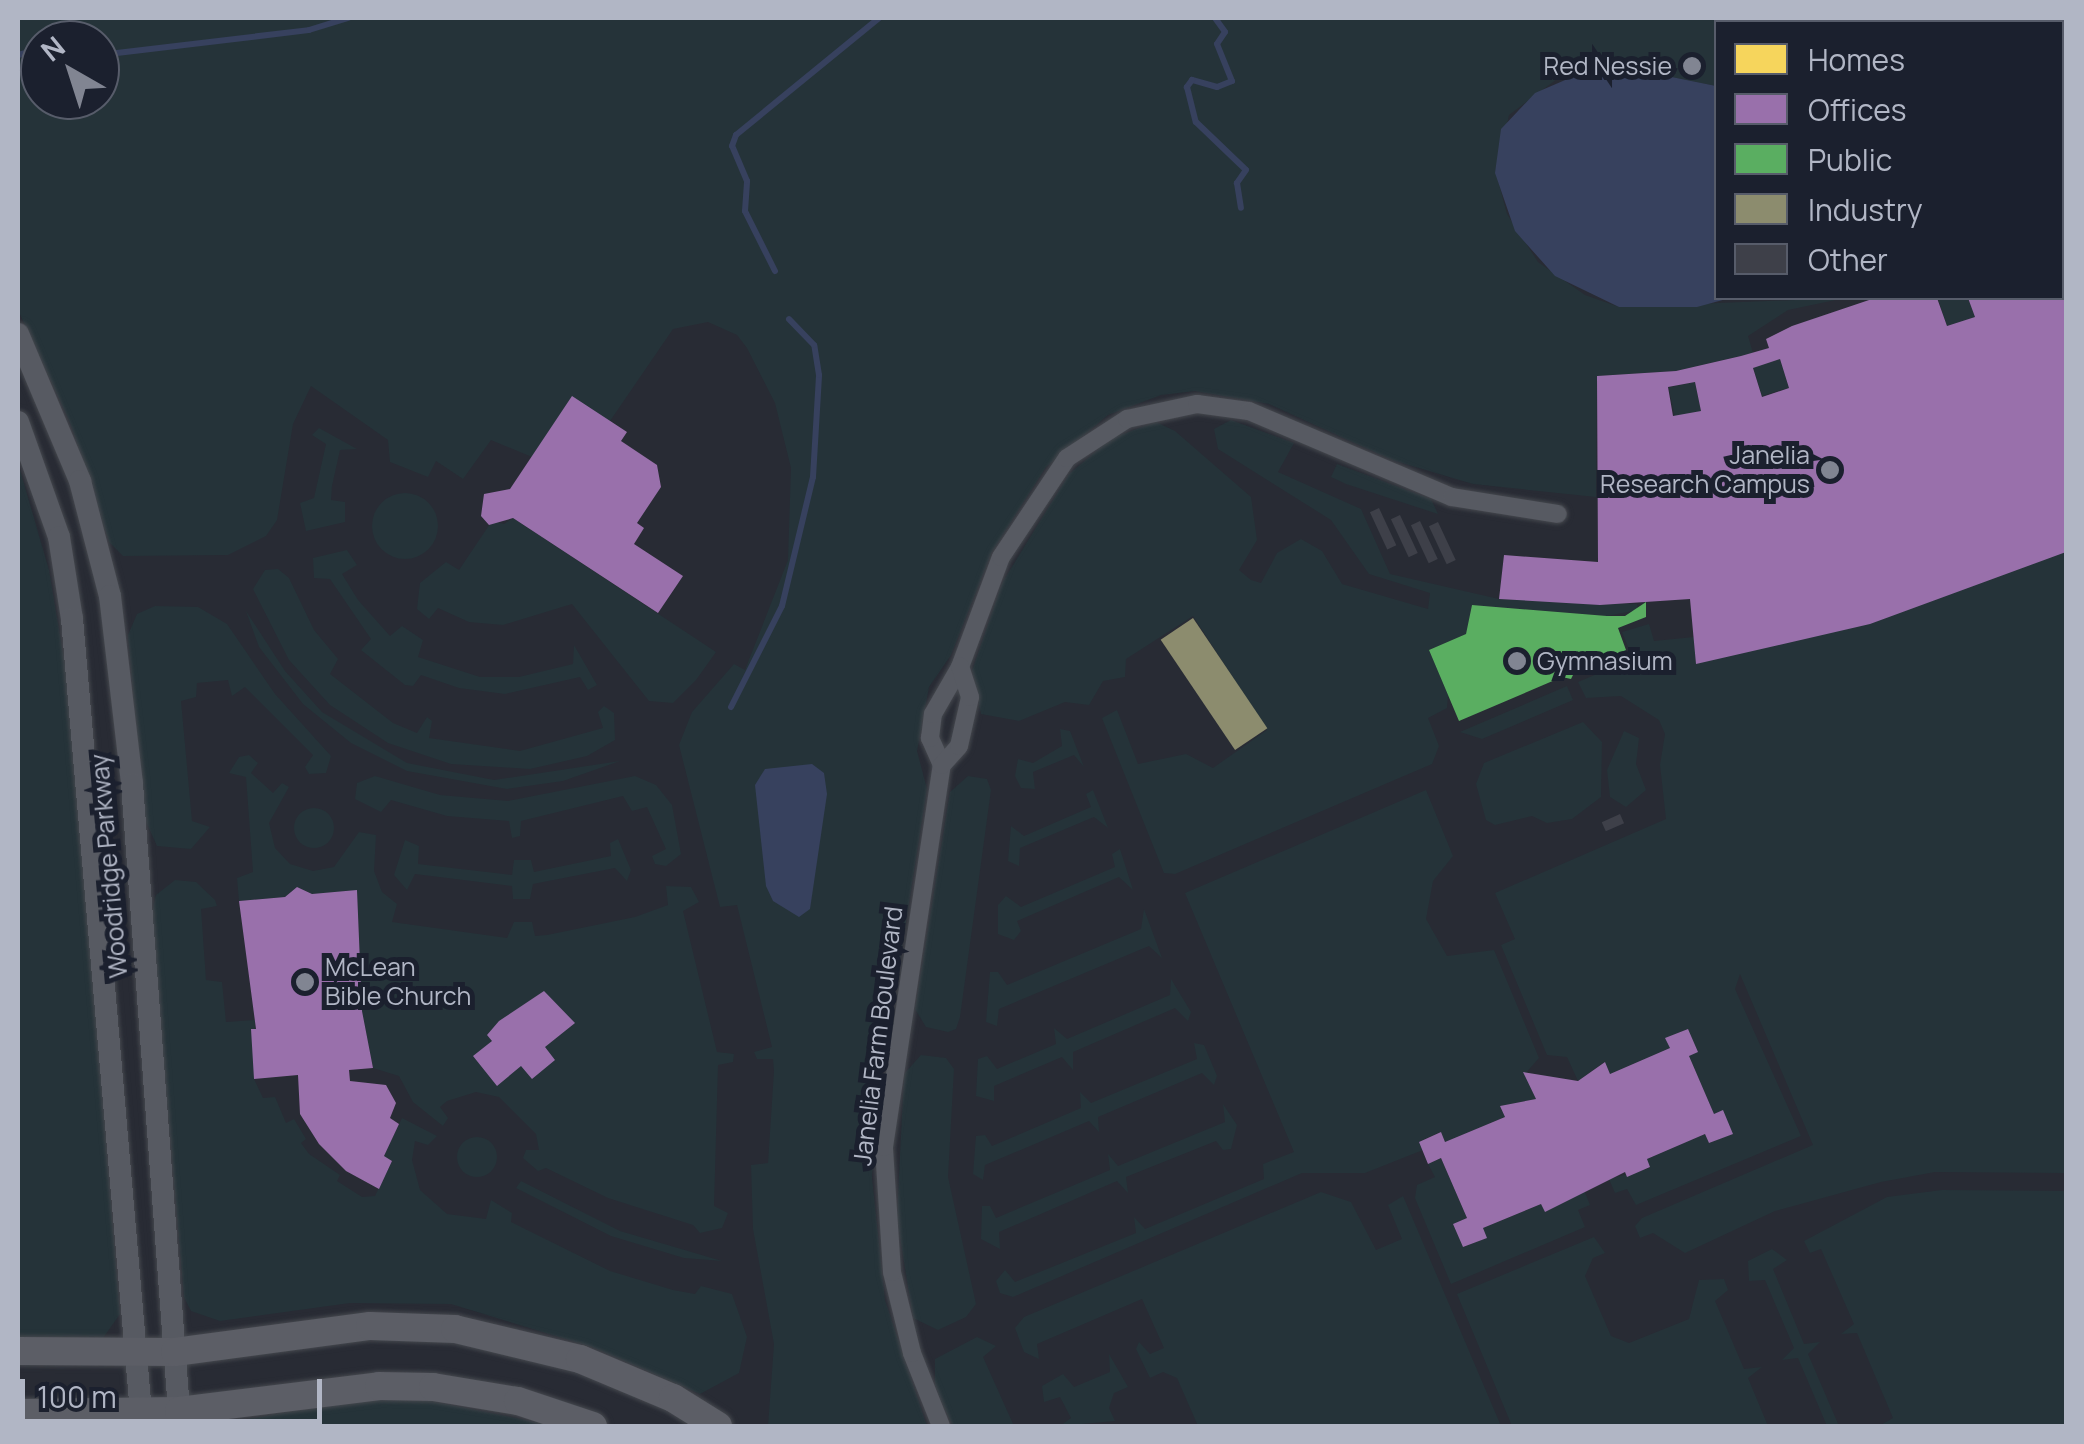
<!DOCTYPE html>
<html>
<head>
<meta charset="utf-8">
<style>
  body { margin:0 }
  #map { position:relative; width:2084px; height:1444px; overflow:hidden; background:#282b34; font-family:Manrope,sans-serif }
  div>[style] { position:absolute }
  .green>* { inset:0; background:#253339; transform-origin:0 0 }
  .round { border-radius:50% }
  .water>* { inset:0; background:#37415e }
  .homes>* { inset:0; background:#f6d55c }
  .offices>* { inset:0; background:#9970ab }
  .public>* { inset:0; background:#5aae61 }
  .industry>* { inset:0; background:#8c8c6e; transform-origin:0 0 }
  .stream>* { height:6px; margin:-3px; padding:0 3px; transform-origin:3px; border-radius:3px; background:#37415e }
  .building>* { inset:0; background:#3e4049; transform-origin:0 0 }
  .roads { filter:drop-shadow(0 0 2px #45484e) drop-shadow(0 0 2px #45484e) }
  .minor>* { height:18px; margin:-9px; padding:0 9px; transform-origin:9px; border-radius:9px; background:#575a62 }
  .tertiary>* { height:22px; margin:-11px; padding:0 11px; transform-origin:11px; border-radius:11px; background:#575a62 }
  .secondary>* { height:28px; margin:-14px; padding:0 14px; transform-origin:14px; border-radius:14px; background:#5c5e66 }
  .dots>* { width:28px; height:28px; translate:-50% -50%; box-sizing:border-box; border:5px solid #1b202e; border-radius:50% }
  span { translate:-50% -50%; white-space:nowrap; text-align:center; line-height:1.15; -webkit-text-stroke:10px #1b202e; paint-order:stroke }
  .poi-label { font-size:25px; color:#b1b6c5 }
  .right { translate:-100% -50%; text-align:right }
  .left { translate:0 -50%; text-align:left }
  .street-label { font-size:25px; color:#b1b6c5 }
  .frame { position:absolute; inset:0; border:20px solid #b1b6c5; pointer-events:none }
  .legend { position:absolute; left:1714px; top:20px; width:350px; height:280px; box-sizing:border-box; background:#1b202e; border:2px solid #575c6a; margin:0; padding:12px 18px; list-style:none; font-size:30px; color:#b1b6c5 }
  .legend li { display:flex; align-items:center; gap:20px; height:50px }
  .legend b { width:50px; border:2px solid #575c6a }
  .north { position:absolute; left:20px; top:20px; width:100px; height:100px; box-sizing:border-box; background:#1b202e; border:2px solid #575c6a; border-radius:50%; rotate:321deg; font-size:28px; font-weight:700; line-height:40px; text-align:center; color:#b1b6c5 }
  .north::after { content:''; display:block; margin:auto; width:35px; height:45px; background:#818592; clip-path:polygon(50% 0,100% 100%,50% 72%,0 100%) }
  .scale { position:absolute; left:20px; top:1379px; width:302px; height:45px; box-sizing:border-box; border:5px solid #b1b6c5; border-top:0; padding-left:12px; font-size:30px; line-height:35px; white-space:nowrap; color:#b1b6c5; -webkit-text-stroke:8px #1b202e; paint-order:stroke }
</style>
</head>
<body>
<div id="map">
  <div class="green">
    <div style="clip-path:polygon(evenodd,18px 18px,1989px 18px,1994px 22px,1716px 22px,1716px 86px,1637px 70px,1586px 71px,1557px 79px,1509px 115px,1496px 173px,1507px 214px,1538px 262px,1585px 295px,1619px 307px,1845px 298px,1788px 310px,1748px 336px,1753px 353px,1676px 371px,1597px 376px,1596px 497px,1473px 484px,1392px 460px,1269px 404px,1195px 391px,1161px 395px,1108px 415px,1046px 467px,992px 552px,951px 655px,929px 687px,917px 751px,927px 789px,875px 1118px,872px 1178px,885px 1300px,927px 1426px,768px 1426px,774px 1344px,753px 1229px,751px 1165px,768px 1163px,774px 1071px,773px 1059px,757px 1059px,754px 1052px,772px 1047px,737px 905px,720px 907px,679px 745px,692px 712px,734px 664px,745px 670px,788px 560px,791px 468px,775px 403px,747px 348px,737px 335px,708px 322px,673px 329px,610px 421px,532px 457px,491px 440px,463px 479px,436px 461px,428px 477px,390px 462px,388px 440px,311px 386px,293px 424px,277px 520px,266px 536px,228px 555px,123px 556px,109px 542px,71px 425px,18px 310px,18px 18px,40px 40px,100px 40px,100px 100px,40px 100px,40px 40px)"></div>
    <div style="clip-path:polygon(1968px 298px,1975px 317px,1947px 326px,1938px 299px)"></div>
    <div style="left:1780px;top:359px;width:30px;height:28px;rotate:73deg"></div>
    <div style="left:1695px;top:382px;width:30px;height:27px;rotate:78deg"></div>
    <div style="clip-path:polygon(2066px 410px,2066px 1173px,1935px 1172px,1881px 1182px,1775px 1211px,1685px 1253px,1653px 1233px,1640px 1238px,1635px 1226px,1642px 1218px,1813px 1145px,1740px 974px,1735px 989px,1801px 1136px,1636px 1205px,1627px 1189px,1615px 1193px,1609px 1179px,1650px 1168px,1647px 1159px,1705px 1134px,1710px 1143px,1732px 1133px,1714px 1114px,1689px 1056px,1687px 1029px,1666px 1038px,1670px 1048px,1610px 1074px,1604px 1062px,1578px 1081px,1567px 1057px,1547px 1055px,1501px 945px,1515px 939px,1495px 893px,1666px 819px,1660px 765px,1665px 734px,1659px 720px,1621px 696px,1586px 698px,1578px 682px,1633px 659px,1622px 632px,1649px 624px,1654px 641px,1694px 637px,2016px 420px)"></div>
    <div style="clip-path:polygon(1231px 420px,1294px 443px,1278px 472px,1361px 509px,1390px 574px,1499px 599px,1637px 604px,1638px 610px,1607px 616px,1472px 605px,1466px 634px,1429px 650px,1448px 695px,1447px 708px,1428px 718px,1439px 746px,1432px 764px,1175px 874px,1164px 873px,1102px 718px,1117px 710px,1138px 764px,1186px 754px,1213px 768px,1267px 730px,1193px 616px,1126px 659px,1125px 677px,1103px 681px,1089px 705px,1065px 702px,1019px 721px,981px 714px,972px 671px,1002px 583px,1069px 474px,1112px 438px,1156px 422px,1175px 431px,1251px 497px,1257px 540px,1239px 570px,1251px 580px,1261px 583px,1277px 553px,1301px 539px,1322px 551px,1342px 584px,1428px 609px,1430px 593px,1369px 574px,1331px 520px,1218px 449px,1214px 429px)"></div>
    <div style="clip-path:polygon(319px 428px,357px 449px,340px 450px,332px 486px,331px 500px,345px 502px,345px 522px,306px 531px,300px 503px,314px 498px,326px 444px,312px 435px)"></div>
    <div style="clip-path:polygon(18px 463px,49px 570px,70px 695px,120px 1314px,103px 1338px,18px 1339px)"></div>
    <div style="clip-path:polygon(1337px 464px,1431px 499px,1438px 514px,1346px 484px,1331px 477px)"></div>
    <div class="round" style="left:372px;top:493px;width:66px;height:66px"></div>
    <div style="clip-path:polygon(513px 518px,716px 652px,696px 680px,673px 703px,649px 701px,572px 604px,503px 625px,469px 622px,438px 608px,429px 619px,417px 609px,420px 583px,446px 562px,459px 570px,492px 521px,504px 524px)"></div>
    <div style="clip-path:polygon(347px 550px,357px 565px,342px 574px,358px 600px,390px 636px,402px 626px,423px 640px,418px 657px,480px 677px,519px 677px,573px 664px,574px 645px,597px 685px,588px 690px,580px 677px,505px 694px,459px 688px,421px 675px,413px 686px,405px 685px,361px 650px,371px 639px,330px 579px,314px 578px,313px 558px)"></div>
    <div style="clip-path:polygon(265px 570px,278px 569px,289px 578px,314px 630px,338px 659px,330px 674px,393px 723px,417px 733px,427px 717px,432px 721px,429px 738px,520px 751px,603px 728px,598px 712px,604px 706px,614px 713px,615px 740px,587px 756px,530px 769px,451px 764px,388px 743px,330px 705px,289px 660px,253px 589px)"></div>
    <div style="clip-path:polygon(155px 606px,198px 607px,227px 624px,275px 694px,331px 756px,326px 773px,309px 774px,305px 767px,313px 755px,245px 687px,232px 696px,228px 680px,197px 683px,196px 697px,181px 701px,192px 821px,210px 827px,191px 849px,157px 846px,143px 815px,128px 635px,137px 614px)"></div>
    <div style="clip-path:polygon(246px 611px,285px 671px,322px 712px,407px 763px,494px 780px,620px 761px,563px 781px,507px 789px,407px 771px,351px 743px,303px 704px,259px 647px)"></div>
    <div style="clip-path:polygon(1567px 686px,1573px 700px,1482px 739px,1460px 732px)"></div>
    <div style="clip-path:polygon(1583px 722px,1602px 742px,1601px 797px,1572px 819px,1547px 823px,1532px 816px,1495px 825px,1486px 820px,1476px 784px,1484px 763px)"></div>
    <div style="clip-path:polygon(1060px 729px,1070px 731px,1084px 767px,1074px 755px,1033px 772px,1035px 789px,1021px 788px,1015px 776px,1018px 759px,1033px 763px,1062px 746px)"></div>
    <div style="clip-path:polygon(1624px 731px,1639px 738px,1636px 764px,1646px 790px,1626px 807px,1610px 797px,1607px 770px)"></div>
    <div style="clip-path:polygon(249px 755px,258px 763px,251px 773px,273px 793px,282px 783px,289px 787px,269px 823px,275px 848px,290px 864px,313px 871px,334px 867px,359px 832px,376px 835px,374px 871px,382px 892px,397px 904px,392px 922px,507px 938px,514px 922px,532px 922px,535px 936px,547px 935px,635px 917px,668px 905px,666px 886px,691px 887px,699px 902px,683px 911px,717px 1052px,734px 1054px,733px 1062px,718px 1065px,714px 1206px,728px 1213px,722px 1228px,700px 1233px,693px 1225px,608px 1198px,546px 1168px,538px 1171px,523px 1158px,526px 1150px,539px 1150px,536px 1134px,499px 1097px,476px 1092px,447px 1101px,440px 1107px,448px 1118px,443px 1126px,413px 1102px,399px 1076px,373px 1068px,362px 1011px,357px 891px,312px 894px,297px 887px,285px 897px,239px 901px,237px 878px,253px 872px,246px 777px,229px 773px,239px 757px)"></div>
    <div style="clip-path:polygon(375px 776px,440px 795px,508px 801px,635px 776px,656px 785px,672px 805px,681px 854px,666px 866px,655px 864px,652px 856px,666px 849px,647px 807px,632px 811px,623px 796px,521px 821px,520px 836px,512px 838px,509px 821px,447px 816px,391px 800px,381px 812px,355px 799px,357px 783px)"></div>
    <div style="clip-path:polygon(968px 776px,987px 779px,991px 790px,960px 1017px,956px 1029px,948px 1032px,926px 1027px,915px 1009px,950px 792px)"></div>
    <div style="clip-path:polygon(1093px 790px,1108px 828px,1094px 817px,1020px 848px,1019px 866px,1008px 861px,1011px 826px,1024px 836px,1091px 807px,1086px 794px)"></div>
    <div style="clip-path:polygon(1426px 790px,1453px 856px,1433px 881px,1426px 919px,1447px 956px,1494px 950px,1539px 1058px,1525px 1074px,1536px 1099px,1501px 1106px,1505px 1117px,1445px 1142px,1440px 1132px,1420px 1141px,1423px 1150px,1365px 1173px,1302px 1173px,1013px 1297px,1000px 1293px,996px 1281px,1005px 1270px,1015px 1282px,1136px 1233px,1134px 1217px,1145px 1229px,1264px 1179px,1263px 1164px,1294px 1152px,1185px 893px)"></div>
    <div class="round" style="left:294px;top:808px;width:40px;height:40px"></div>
    <div style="clip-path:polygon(618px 839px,631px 870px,627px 881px,615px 868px,533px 884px,530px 899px,513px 899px,512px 886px,415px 874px,407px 890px,394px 875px,405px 840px,419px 846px,418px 864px,512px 875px,514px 860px,531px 860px,534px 872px,611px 856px,610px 843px)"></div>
    <div style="clip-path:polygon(1120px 849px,1133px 890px,1119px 877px,1017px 921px,1021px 931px,1014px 940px,998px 934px,998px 905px,1006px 896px,1021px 907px,1115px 867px,1112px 854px)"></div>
    <div style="clip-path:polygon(175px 880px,196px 882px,215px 900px,217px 906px,201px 909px,206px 980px,222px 982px,226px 1022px,255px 1020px,254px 1079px,263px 1098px,275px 1097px,286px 1123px,294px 1119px,306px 1139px,301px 1143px,309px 1154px,340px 1175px,337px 1181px,362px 1197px,375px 1196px,392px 1161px,384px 1156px,402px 1118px,437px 1136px,428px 1145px,415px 1141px,412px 1160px,420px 1190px,447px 1214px,486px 1219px,491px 1200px,512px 1213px,511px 1222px,610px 1271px,673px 1290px,695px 1294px,701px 1286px,732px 1294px,747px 1337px,739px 1373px,700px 1394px,592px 1347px,451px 1304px,350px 1303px,220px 1321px,191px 1311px,184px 1297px,151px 916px,156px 895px)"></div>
    <div style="clip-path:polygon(1144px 909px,1162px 958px,1149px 946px,999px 1009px,997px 1026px,986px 1022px,990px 972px,998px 972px,1007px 985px,1141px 929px)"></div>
    <div style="clip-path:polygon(1171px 979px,1191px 1012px,1188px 1021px,1175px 1008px,1073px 1052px,1073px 1070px,1062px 1057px,994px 1086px,994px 1101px,976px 1096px,978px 1059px,987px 1056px,997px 1069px,1056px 1044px,1054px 1028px,1067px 1039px,1170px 995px)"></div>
    <div style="clip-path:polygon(1194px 1043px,1204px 1045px,1217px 1076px,1214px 1085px,1202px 1073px,1098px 1117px,1099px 1132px,1089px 1121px,985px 1165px,983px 1180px,973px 1174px,976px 1136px,985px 1135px,992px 1146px,1081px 1108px,1080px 1092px,1091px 1103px,1197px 1059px)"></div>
    <div style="clip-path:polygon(921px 1055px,946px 1058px,954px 1069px,948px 1177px,976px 1304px,966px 1317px,938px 1330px,913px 1318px,897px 1218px,904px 1074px)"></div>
    <div style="clip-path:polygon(1223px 1104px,1237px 1125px,1231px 1149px,1223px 1150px,1216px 1141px,1126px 1177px,1128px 1193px,1117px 1181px,999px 1232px,1000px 1249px,981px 1239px,982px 1206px,990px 1206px,996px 1218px,1110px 1170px,1108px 1154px,1118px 1166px,1225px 1122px)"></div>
    <div class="round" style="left:457px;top:1137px;width:40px;height:40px"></div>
    <div style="clip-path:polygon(1441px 1158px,1467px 1218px,1454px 1224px,1464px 1247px,1486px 1238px,1483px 1228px,1541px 1204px,1545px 1212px,1584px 1190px,1590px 1205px,1578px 1210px,1585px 1227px,1451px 1284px,1415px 1198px,1417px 1185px,1435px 1177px,1428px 1164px)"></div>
    <div style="clip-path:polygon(521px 1181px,620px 1231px,722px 1261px,684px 1258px,611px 1236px,516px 1188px)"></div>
    <div style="clip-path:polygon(1942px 1190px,2066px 1191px,2066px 1426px,1879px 1426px,1893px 1418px,1857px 1333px,1841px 1334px,1854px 1324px,1821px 1249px,1810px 1253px,1804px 1241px,1887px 1197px)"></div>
    <div style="clip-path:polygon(1321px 1192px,1351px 1202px,1376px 1250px,1402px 1239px,1388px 1205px,1403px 1196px,1501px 1426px,1198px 1426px,1177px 1378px,1163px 1372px,1150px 1378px,1136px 1349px,1139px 1342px,1150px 1354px,1164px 1348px,1142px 1299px,1037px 1344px,1039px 1359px,1024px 1352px,1015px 1328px,1024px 1317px)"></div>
    <div style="clip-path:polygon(1594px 1237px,1605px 1253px,1593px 1258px,1585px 1276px,1611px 1336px,1629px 1343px,1689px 1319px,1699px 1280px,1724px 1279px,1728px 1290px,1715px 1301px,1744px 1369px,1762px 1367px,1748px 1378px,1768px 1426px,1512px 1426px,1457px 1294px)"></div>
    <div style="clip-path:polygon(1772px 1249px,1787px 1260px,1773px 1269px,1804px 1344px,1820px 1342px,1808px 1354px,1839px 1426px,1827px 1426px,1798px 1358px,1782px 1360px,1794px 1348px,1765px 1280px,1749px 1281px,1748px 1261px)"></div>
    <div style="clip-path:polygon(977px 1337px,996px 1346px,983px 1357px,1014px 1426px,953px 1426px,945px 1410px,935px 1386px,935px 1359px)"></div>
    <div style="clip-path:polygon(1109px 1354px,1128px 1387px,1114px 1393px,1109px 1408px,1115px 1421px,1060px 1426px,1071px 1418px,1060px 1397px,1044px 1402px,1042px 1386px,1063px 1374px,1074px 1387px,1110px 1372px)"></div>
    <div style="clip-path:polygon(359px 1399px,431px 1401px,556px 1426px,209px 1426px)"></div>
  </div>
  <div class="water">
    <div style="clip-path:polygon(1586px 71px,1637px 70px,1716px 86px,1716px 298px,1730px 298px,1697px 307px,1619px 307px,1555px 276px,1515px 231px,1495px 173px,1501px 129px,1535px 93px)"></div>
    <div style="clip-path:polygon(812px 764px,824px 773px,827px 794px,810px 909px,799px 917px,773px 901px,766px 886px,755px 785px,765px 769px)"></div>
  </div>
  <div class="homes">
    <div style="clip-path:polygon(1989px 18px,2033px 18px,2039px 22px,1994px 22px)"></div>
    <div style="clip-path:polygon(2062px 36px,2066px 39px,2066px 71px,2062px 69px)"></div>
  </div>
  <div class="offices">
    <div style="clip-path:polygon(evenodd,1875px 298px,1937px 298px,1947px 326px,1975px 317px,1968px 298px,2066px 299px,2066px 552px,1870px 624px,1696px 664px,1690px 599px,1600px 605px,1499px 599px,1504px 555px,1598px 562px,1597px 376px,1676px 371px,1741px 356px,1769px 348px,1766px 339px,1792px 326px,1875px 298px,1780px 359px,1789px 388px,1762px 397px,1753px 368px,1780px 359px,1875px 298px,1695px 382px,1701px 411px,1673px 416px,1668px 387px,1695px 382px)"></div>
    <div style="clip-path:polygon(572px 396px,627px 432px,621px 441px,657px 465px,661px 487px,637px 523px,644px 528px,634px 544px,683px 576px,658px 613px,513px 518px,489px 525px,481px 516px,484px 494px,510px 489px)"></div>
    <div style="clip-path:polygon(297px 887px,312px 894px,357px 890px,362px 1011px,373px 1068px,349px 1070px,350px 1081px,386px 1085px,396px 1103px,390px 1118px,399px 1124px,384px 1156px,392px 1161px,379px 1189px,346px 1171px,319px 1144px,300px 1114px,298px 1075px,254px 1079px,251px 1029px,256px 1029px,239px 901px,285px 897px)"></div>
    <div style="clip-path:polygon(544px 991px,575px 1023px,545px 1047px,555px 1060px,532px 1079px,521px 1066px,497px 1086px,473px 1056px,492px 1041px,487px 1035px,499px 1021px)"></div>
    <div style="clip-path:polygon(1688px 1029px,1698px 1052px,1689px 1056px,1714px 1114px,1723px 1110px,1733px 1134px,1709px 1143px,1705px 1134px,1647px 1159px,1650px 1167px,1627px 1177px,1625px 1172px,1545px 1212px,1541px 1204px,1483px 1228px,1487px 1238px,1463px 1247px,1453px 1224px,1467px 1218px,1441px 1158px,1428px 1164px,1419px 1142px,1441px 1132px,1445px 1142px,1505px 1117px,1500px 1106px,1536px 1099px,1523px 1072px,1578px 1081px,1605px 1062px,1610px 1074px,1670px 1048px,1665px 1038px)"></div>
  </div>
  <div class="public">
    <div style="clip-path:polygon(1646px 602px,1646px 617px,1618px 628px,1626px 650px,1575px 671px,1571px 679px,1562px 677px,1459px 721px,1429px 650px,1466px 634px,1472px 605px,1607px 616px,1625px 616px)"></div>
  </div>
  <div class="industry">
    <div style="left:1193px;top:618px;width:133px;height:39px;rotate:56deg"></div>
  </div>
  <div class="stream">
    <div style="left:1215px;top:18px;width:17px;rotate:54deg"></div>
    <div style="left:1225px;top:32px;width:14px;rotate:124deg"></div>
    <div style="left:1217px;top:44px;width:40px;rotate:68deg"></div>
    <div style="left:1232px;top:81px;width:16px;rotate:158deg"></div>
    <div style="left:1217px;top:87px;width:26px;rotate:-164deg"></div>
    <div style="left:1192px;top:80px;width:9px;rotate:126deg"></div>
    <div style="left:1187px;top:87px;width:36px;rotate:76deg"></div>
    <div style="left:1196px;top:122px;width:69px;rotate:43.8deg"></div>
    <div style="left:1246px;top:170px;width:16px;rotate:125deg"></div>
    <div style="left:1237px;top:183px;width:25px;rotate:81deg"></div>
    <div style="left:18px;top:55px;width:23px;rotate:-15deg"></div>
    <div style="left:100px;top:55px;width:210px;rotate:-6.8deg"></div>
    <div style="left:309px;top:30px;width:41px;rotate:-17.1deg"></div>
    <div style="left:775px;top:271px;width:67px;rotate:-116.6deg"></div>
    <div style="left:745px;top:211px;width:30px;rotate:-86deg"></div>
    <div style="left:747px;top:181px;width:38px;rotate:-113deg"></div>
    <div style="left:732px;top:146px;width:12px;rotate:-70deg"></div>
    <div style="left:736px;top:135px;width:185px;rotate:-39.3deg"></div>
    <div style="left:731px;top:707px;width:113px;rotate:-63.2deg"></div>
    <div style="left:782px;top:606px;width:133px;rotate:-76.5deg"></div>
    <div style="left:813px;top:477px;width:102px;rotate:-86.6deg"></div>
    <div style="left:819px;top:375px;width:30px;rotate:-99deg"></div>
    <div style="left:814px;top:345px;width:36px;rotate:-134deg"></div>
  </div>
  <div class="building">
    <div style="left:1379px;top:508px;width:41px;height:10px;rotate:65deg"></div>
    <div style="left:1400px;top:515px;width:42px;height:10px;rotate:65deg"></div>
    <div style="left:1420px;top:521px;width:42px;height:10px;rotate:65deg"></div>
    <div style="left:1438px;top:522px;width:42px;height:10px;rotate:65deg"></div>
    <div style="left:1620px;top:814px;width:10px;height:20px;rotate:66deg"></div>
  </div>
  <div class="roads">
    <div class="minor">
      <div style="left:942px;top:765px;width:30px;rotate:-114deg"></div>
      <div style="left:930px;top:738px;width:24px;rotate:-83deg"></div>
      <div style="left:933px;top:714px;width:54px;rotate:-60.1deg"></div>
      <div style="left:960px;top:667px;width:117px;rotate:-69.6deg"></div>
      <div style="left:1001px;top:557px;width:119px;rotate:-56.3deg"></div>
      <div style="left:1067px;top:458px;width:72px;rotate:-33deg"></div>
      <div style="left:1127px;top:419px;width:72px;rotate:-12.1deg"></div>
      <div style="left:1197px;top:404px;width:52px;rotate:7.7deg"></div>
      <div style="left:1249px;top:411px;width:220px;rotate:23deg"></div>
      <div style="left:1452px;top:497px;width:107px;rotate:9.1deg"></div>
      <div style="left:941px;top:1426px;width:79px;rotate:-111.7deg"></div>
      <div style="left:912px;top:1353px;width:83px;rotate:-103.9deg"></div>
      <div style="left:892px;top:1272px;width:125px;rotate:-93.7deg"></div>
      <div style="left:884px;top:1147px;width:386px;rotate:-81.4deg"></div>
      <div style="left:942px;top:765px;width:25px;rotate:-48deg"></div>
      <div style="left:959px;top:746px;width:50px;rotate:-77.3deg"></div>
      <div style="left:970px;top:697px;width:32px;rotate:-108deg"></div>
    </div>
    <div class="tertiary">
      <div style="left:18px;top:334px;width:160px;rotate:67.1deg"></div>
      <div style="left:80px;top:481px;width:119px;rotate:75.4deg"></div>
      <div style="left:110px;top:596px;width:189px;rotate:83.3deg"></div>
      <div style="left:132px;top:784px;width:629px;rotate:85.71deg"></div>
      <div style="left:18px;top:422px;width:122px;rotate:70.4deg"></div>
      <div style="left:59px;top:537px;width:83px;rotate:81deg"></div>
      <div style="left:72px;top:619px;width:797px;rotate:85.03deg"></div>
    </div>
    <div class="secondary">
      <div style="left:18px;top:1351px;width:157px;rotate:0.4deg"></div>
      <div style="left:175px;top:1352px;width:197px;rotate:-7.6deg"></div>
      <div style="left:370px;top:1326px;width:85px;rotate:2deg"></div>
      <div style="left:455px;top:1329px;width:129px;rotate:13.5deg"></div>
      <div style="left:580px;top:1359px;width:101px;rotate:22.8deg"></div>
      <div style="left:673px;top:1398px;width:53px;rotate:31.9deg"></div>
      <div style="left:18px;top:1413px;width:161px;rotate:-0.7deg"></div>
      <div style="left:179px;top:1411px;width:202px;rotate:-7.1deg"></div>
      <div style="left:379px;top:1386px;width:54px;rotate:1.1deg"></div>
      <div style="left:433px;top:1387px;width:86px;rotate:9.4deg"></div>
      <div style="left:518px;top:1401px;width:79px;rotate:18.4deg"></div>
    </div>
  </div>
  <div class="dots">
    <div style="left:1692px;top:66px;background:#818592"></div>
    <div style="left:1830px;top:470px;background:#818592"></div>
    <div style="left:1517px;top:661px;background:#818592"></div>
    <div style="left:305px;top:982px;background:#818592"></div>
  </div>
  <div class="poi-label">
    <span class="right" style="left:1672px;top:66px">Red Nessie</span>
    <span class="right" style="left:1810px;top:470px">Janelia<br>Research Campus</span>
    <span class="left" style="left:1537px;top:661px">Gymnasium</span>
    <span class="left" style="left:325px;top:982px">McLean<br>Bible Church</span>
  </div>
  <div class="street-label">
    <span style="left:109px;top:866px;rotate:-95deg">Woodridge Parkway</span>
    <span style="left:878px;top:1036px;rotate:-83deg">Janelia Farm Boulevard</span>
  </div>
  <div class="frame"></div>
  <ul class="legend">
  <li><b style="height:28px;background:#f6d55c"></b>Homes</li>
  <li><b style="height:28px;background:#9970ab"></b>Offices</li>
  <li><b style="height:28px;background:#5aae61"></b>Public</li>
  <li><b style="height:28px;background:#8c8c6e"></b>Industry</li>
  <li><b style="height:28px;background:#3e4049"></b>Other</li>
  </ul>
  <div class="north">N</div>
  <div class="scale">100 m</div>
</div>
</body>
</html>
